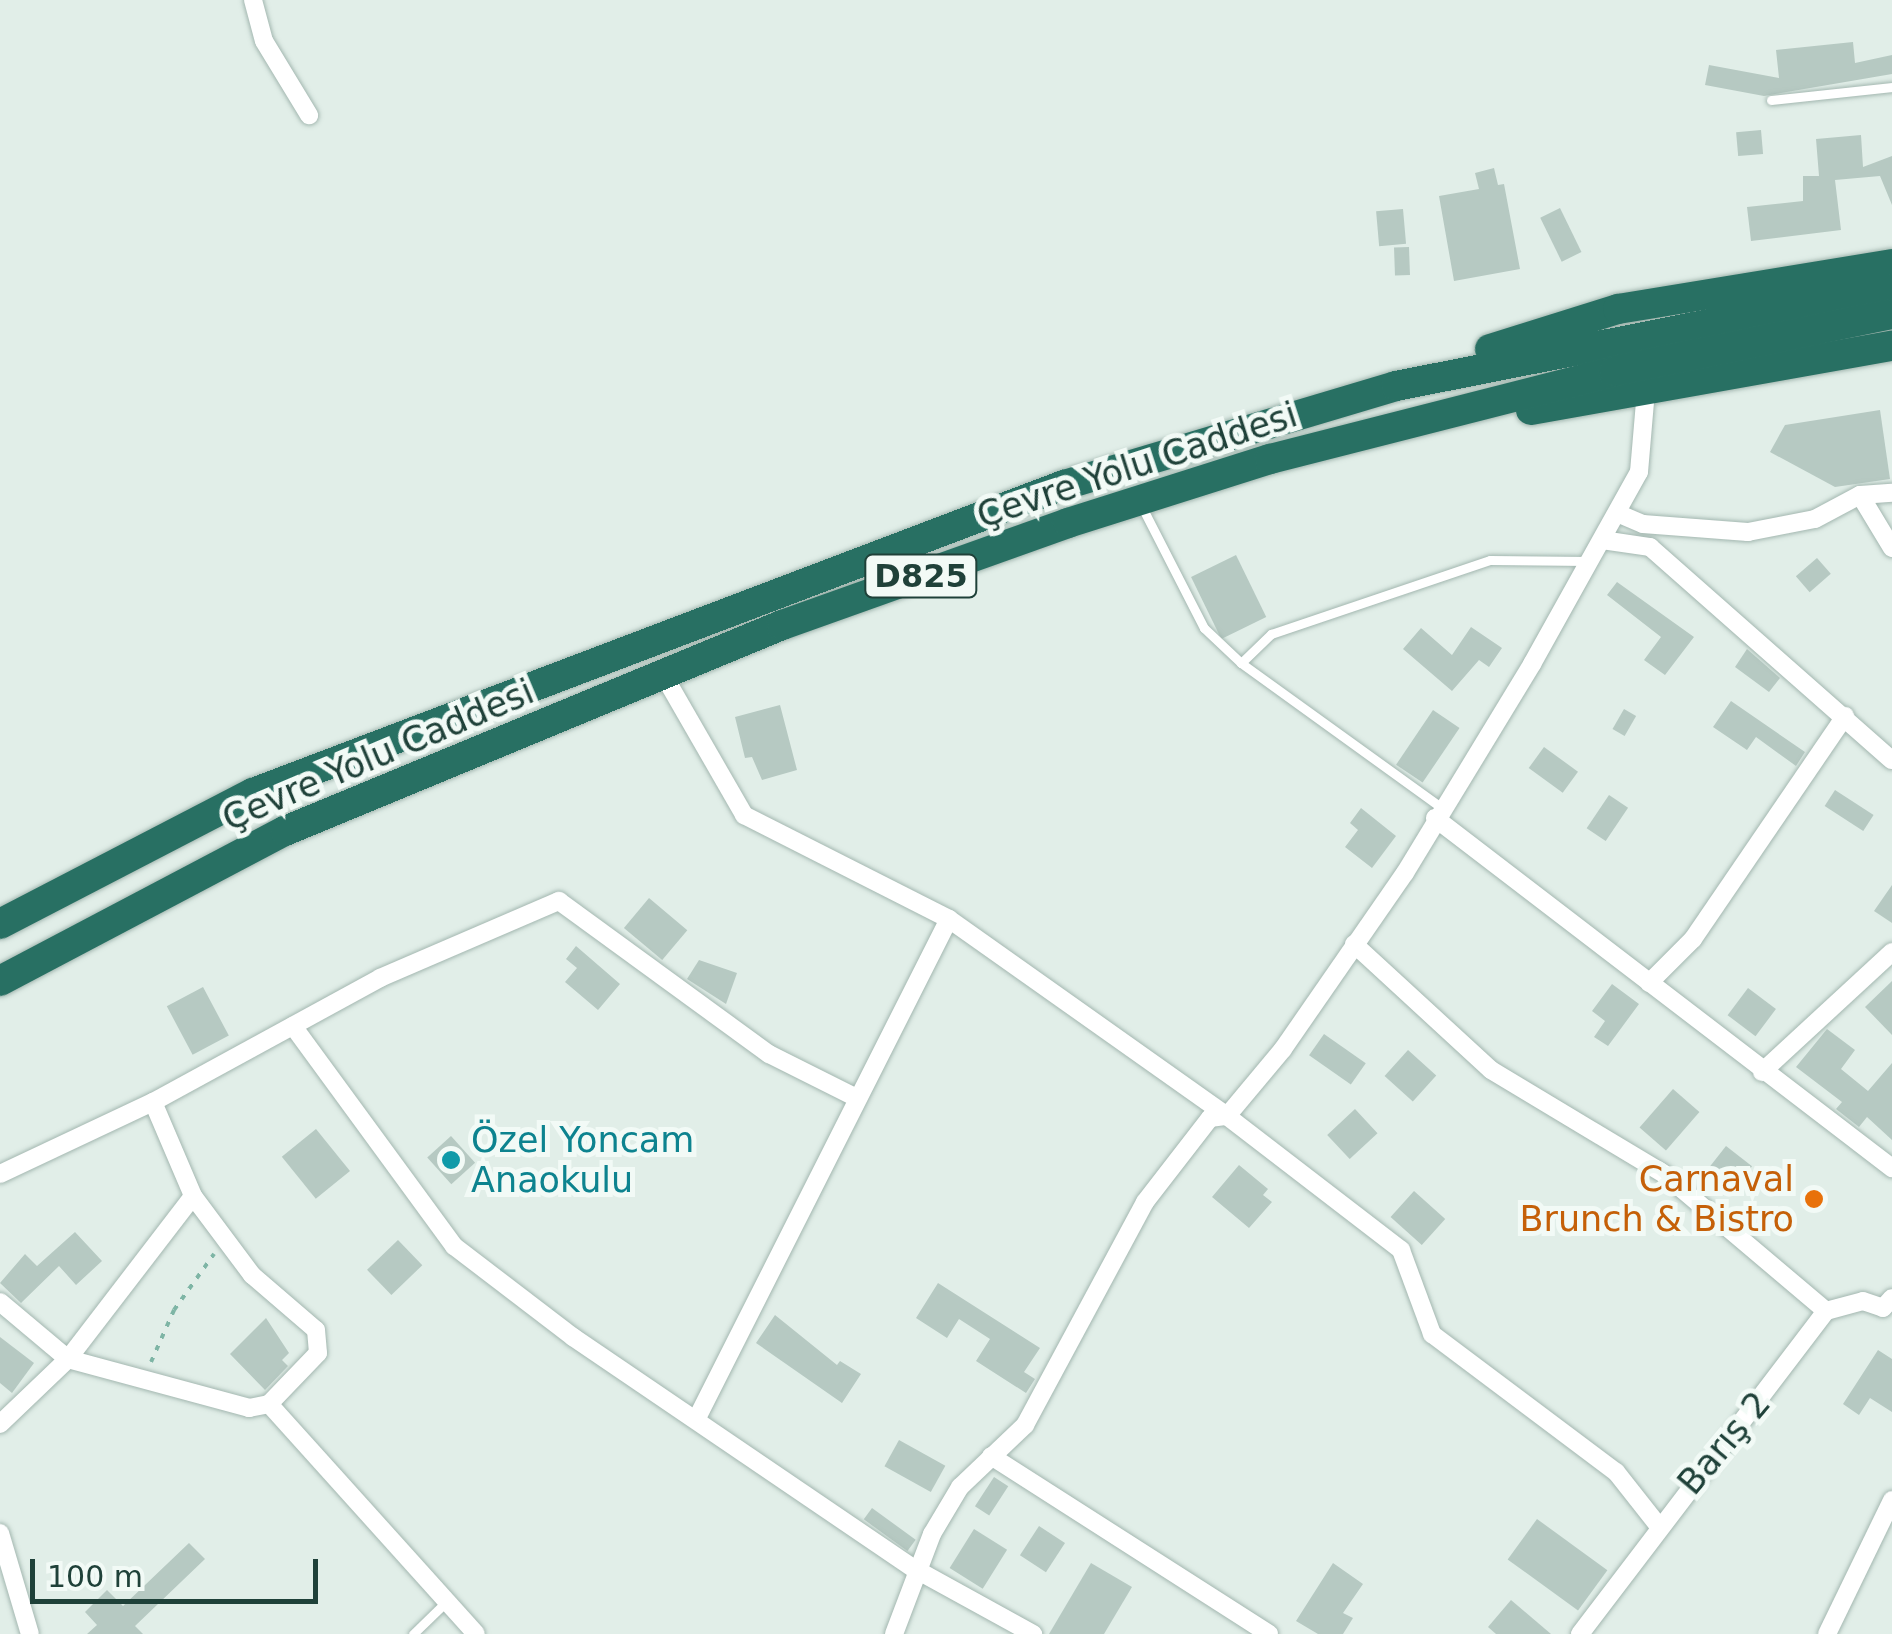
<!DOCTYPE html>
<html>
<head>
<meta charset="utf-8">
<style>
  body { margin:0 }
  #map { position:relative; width:1892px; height:1634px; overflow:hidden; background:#e1eee8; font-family:"DejaVu Sans",sans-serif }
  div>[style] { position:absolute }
  .building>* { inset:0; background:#b6c9c2; transform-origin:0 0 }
  .path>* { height:4px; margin-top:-2px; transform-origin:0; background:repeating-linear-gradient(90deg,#7eb5a5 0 5px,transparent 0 13px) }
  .roads { filter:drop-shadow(0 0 2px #a3b7b0) drop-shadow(0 0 2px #a3b7b0) }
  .lane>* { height:9px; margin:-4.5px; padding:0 4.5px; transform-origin:4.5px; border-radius:4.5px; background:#fff }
  .street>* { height:18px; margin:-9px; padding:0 9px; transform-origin:9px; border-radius:9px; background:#fff }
  .highway>* { height:30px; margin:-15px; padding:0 15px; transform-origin:15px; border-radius:15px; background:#287063 }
  .dots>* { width:28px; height:28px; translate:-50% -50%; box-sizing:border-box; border:5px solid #f2faf6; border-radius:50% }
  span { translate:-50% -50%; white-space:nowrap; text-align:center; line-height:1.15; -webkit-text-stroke:10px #f2faf6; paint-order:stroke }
  .shield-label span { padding:2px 8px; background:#f2faf6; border:2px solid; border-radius:8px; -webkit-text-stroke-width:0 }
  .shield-label { font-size:32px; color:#1f4139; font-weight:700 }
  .street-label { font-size:35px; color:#1f4139 }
  .culture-label { font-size:35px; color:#0d838f }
  .left { translate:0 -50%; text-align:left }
  .food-label { font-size:35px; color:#c56008 }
  .right { translate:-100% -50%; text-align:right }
  .scale { position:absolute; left:30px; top:1559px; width:288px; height:45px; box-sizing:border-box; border:5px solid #1f4139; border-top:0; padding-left:12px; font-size:30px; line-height:35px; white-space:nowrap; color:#1f4139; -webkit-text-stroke:8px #f2faf6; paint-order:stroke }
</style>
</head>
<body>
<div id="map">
  <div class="building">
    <div style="clip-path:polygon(1853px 42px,1855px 63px,1892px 55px,1892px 74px,1764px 96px,1705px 85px,1709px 65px,1779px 78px,1776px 50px)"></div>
    <div style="left:1761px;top:130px;width:24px;height:25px;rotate:85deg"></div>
    <div style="clip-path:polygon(1861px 135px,1863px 167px,1892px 156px,1892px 205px,1880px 176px,1835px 180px,1841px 230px,1751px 241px,1747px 207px,1803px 201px,1803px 176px,1819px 176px,1816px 139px)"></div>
    <div style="clip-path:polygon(1494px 168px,1498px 185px,1504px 184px,1520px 269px,1454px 281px,1439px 196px,1479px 189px,1475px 173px)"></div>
    <div style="left:1560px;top:208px;width:49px;height:22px;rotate:64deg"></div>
    <div style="left:1403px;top:209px;width:35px;height:27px;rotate:85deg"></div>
    <div style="left:1409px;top:247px;width:28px;height:15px;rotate:88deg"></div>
    <div style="clip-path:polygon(1880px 410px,1890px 479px,1835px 487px,1770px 452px,1785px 425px)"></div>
    <div style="left:1236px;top:555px;width:69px;height:50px;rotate:64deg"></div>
    <div style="left:1817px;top:558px;width:21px;height:28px;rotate:49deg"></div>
    <div style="clip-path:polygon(1617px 582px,1694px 637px,1665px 675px,1644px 660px,1661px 637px,1607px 595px)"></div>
    <div style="clip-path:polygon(1471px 627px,1502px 648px,1489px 667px,1479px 660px,1452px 691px,1403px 649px,1421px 628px,1452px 655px)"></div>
    <div style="clip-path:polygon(1747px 649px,1780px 678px,1769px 692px,1735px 667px)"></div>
    <div style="clip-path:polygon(1731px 701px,1805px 752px,1796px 766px,1756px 737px,1747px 750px,1713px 727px)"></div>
    <div style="clip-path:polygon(780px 705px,797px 770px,762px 780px,752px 757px,745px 758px,735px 717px)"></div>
    <div style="left:1624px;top:709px;width:14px;height:23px;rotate:30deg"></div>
    <div style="left:1433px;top:710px;width:32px;height:66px;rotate:34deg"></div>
    <div style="left:1544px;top:747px;width:42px;height:26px;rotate:36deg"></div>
    <div style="left:1835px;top:790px;width:46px;height:19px;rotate:33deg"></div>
    <div style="left:1609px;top:795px;width:23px;height:40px;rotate:34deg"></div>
    <div style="clip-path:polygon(1361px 808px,1396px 836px,1372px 868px,1345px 847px,1358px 830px,1350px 823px)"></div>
    <div style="clip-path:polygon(1892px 885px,1892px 923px,1874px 911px)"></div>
    <div style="left:649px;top:898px;width:50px;height:39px;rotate:40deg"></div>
    <div style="clip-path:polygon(576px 946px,620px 984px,598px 1010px,565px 982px,577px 968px,566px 959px)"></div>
    <div style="clip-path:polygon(699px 960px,737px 973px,726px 1004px,687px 979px)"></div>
    <div style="clip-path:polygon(1892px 981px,1892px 1035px,1865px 1007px)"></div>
    <div style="clip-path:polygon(1612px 984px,1639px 1004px,1608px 1046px,1594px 1037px,1605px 1021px,1592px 1011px)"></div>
    <div style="left:203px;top:987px;width:55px;height:41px;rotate:62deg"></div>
    <div style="left:1748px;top:988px;width:35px;height:34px;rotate:37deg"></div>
    <div style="clip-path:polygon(1827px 1029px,1855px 1050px,1841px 1069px,1868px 1091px,1892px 1063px,1892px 1140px,1867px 1117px,1859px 1127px,1836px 1109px,1842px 1102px,1796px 1067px)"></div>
    <div style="left:1324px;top:1034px;width:51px;height:26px;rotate:35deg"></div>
    <div style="left:1408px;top:1050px;width:38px;height:35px;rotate:42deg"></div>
    <div style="left:1673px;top:1089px;width:35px;height:51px;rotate:41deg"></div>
    <div style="left:1355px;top:1109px;width:33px;height:38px;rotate:47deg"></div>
    <div style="left:316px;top:1129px;width:54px;height:44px;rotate:51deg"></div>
    <div style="left:451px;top:1136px;width:36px;height:32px;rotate:48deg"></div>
    <div style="left:1726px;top:1146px;width:33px;height:36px;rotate:38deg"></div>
    <div style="clip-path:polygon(1239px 1165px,1268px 1189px,1263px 1195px,1272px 1202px,1249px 1228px,1212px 1197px)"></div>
    <div style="left:1414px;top:1191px;width:42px;height:35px;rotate:42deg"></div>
    <div style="clip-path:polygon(75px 1232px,102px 1261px,76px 1285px,59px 1266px,21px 1303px,0 1283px,25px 1254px,37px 1266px)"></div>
    <div style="left:398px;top:1240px;width:35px;height:43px;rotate:46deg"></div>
    <div style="clip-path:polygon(938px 1283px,1040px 1348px,1024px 1372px,1035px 1379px,1026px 1393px,976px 1361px,990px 1339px,959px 1319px,947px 1338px,916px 1318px)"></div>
    <div style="clip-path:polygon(775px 1315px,837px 1365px,840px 1361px,861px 1374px,842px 1403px,756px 1343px)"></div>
    <div style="clip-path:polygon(266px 1318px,289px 1353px,282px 1360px,288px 1366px,265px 1390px,230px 1354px)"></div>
    <div style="clip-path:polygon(0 1337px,34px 1363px,12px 1393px,0 1383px)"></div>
    <div style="clip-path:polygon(1878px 1350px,1892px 1359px,1892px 1412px,1870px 1398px,1859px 1415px,1843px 1404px)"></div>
    <div style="left:899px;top:1440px;width:53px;height:30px;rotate:29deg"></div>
    <div style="left:994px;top:1477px;width:17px;height:35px;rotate:33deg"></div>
    <div style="left:872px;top:1508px;width:54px;height:14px;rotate:36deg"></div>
    <div style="left:1537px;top:1519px;width:87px;height:50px;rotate:36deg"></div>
    <div style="left:1039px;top:1526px;width:31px;height:35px;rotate:33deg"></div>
    <div style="left:974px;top:1529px;width:39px;height:46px;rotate:32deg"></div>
    <div style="clip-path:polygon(189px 1543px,205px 1559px,135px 1626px,143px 1634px,87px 1634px,97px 1625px,85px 1612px,107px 1590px,123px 1606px)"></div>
    <div style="clip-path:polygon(1091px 1563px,1132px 1587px,1104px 1634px,1049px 1634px)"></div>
    <div style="clip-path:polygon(1333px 1563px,1363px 1584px,1343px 1613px,1353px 1618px,1343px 1634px,1318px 1634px,1296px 1621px)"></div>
    <div style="clip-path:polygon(1511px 1600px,1551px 1634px,1496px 1634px,1488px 1627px)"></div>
  </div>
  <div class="path">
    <div style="left:151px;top:1362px;width:57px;rotate:-66.1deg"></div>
    <div style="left:174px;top:1310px;width:69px;rotate:-54.5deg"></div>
  </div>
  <div class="roads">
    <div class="lane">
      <div style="left:1771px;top:100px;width:122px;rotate:-6.1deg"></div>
      <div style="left:1142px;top:507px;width:136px;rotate:62.9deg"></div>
      <div style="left:1204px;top:628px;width:51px;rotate:43.4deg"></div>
      <div style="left:1442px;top:808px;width:248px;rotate:-144.2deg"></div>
      <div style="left:1241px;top:663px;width:42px;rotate:-44deg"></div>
      <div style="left:1271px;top:634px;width:231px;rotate:-18.7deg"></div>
      <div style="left:1490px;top:560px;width:98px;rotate:0.6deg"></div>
      <div style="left:413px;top:1634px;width:46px;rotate:-44.1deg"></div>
    </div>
    <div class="street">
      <div style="left:253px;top:0;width:42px;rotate:75deg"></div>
      <div style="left:264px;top:41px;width:87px;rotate:58.7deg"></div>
      <div style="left:1860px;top:495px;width:62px;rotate:58.9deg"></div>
      <div style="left:1617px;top:513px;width:28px;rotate:23deg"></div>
      <div style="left:1643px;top:524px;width:105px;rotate:4.4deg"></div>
      <div style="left:1748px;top:532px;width:68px;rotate:-11deg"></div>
      <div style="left:1815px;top:519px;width:51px;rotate:-28.1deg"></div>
      <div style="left:1860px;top:495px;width:32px;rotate:-4deg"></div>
      <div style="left:1602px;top:540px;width:49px;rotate:8.3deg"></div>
      <div style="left:1650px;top:547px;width:322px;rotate:41.4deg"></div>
      <div style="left:663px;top:674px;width:163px;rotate:60.1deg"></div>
      <div style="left:744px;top:815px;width:230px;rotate:26.9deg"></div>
      <div style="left:949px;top:919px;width:341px;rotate:35.3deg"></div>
      <div style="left:1227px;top:1116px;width:220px;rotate:37.6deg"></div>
      <div style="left:1401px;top:1250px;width:90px;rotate:69.7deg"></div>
      <div style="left:1432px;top:1334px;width:230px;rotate:36.9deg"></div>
      <div style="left:1616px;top:1472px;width:66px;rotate:51.7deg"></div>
      <div style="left:1435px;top:818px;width:576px;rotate:37.45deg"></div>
      <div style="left:1354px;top:944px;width:186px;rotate:42.6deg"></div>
      <div style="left:1491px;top:1070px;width:202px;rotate:31deg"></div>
      <div style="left:1664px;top:1174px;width:212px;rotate:40.2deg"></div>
      <div style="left:1649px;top:983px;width:62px;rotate:-45deg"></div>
      <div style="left:1693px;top:939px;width:270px;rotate:-55.7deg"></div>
      <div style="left:293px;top:1026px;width:273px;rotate:53.8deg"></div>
      <div style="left:454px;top:1246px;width:150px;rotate:37.4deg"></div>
      <div style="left:573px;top:1337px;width:413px;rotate:34.2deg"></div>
      <div style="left:915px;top:1569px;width:135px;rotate:28.8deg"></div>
      <div style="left:1762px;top:1072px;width:177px;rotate:-42.7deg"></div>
      <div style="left:153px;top:1102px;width:102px;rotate:66.9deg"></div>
      <div style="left:193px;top:1196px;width:99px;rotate:53.2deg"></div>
      <div style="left:252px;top:1275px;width:84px;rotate:40.7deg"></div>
      <div style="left:316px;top:1330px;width:23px;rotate:85deg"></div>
      <div style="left:318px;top:1353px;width:71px;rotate:133.9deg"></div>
      <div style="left:0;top:1174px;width:169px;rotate:-25.2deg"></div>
      <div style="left:153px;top:1102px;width:259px;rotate:-28.6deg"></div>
      <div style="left:380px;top:978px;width:195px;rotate:-23.3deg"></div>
      <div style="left:559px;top:901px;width:260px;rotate:36.1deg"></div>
      <div style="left:769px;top:1054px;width:96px;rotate:26.6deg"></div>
      <div style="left:0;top:1302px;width:89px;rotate:40deg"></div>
      <div style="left:68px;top:1359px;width:188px;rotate:15.1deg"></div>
      <div style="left:249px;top:1408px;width:20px;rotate:-11deg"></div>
      <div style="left:269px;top:1404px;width:309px;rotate:48deg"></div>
      <div style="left:697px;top:1418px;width:559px;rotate:-63.21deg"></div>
      <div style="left:0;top:1424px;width:94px;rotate:-43.7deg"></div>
      <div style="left:68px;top:1359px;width:205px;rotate:-52.5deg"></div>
      <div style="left:991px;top:1456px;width:330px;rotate:32.6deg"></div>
      <div style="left:0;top:1533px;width:105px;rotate:73.5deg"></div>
      <div style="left:894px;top:1634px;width:107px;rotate:-69.2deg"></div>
      <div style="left:932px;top:1534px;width:55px;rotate:-59.2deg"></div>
      <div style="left:960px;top:1487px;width:90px;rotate:-43.6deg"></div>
      <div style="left:1025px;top:1425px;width:253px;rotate:-61.7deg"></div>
      <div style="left:1145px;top:1202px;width:106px;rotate:-52.3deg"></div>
      <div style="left:1210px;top:1118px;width:17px;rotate:-7deg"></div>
      <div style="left:1227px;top:1116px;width:87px;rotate:-50.1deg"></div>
      <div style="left:1283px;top:1049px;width:214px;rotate:-55.3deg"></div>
      <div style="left:1405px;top:873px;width:245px;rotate:-58.7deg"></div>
      <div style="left:1532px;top:664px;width:220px;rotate:-60.9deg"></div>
      <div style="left:1639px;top:472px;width:81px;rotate:-85.1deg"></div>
      <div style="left:1580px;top:1634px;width:406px;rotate:-52.7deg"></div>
      <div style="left:1826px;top:1311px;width:38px;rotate:-15deg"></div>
      <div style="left:1863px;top:1301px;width:21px;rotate:19deg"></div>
      <div style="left:1883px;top:1308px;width:13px;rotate:-48deg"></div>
      <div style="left:1827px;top:1634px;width:149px;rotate:-64.1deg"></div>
    </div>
    <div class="highway">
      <div style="left:1490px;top:349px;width:134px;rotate:-17.4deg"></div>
      <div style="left:1618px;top:309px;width:278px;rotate:-9.3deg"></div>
      <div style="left:1531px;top:410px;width:367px;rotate:-10.1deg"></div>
      <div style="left:0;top:924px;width:285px;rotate:-27.4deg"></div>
      <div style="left:253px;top:793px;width:868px;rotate:-20.8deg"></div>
      <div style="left:1064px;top:485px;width:346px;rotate:-16.6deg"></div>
      <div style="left:1396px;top:386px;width:506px;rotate:-11.18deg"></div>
      <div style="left:0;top:981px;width:322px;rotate:-27.8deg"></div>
      <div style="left:285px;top:831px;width:538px;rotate:-22.51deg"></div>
      <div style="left:782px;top:625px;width:304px;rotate:-19.6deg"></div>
      <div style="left:1068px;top:523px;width:212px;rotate:-17.6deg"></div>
      <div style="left:1270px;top:459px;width:355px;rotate:-14.3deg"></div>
      <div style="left:1614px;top:371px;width:284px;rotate:-11.6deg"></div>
    </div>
  </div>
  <div class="dots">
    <div style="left:451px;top:1160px;background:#0f9aa8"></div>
    <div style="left:1814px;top:1199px;background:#e8710a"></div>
  </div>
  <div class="shield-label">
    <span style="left:921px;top:576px">D825</span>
  </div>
  <div class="street-label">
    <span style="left:1137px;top:465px;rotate:-18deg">Çevre Yolu Caddesi</span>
    <span style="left:378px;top:755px;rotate:-23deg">Çevre Yolu Caddesi</span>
    <span style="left:1724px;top:1443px;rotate:-50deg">Barış 2</span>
  </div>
  <div class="culture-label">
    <span class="left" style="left:471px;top:1160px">Özel Yoncam<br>Anaokulu</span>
  </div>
  <div class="food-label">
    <span class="right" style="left:1794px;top:1199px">Carnaval<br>Brunch &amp; Bistro</span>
  </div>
  <div class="scale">100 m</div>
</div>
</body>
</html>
